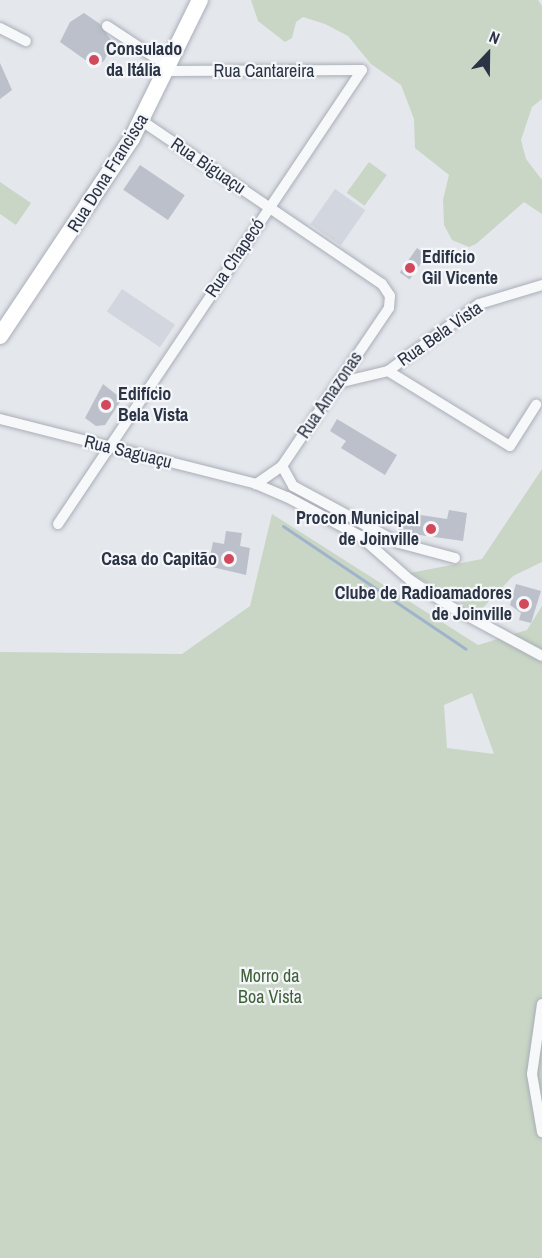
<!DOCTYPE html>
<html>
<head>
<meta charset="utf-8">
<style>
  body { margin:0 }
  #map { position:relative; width:542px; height:1258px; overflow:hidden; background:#e4e7ec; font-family:"Archivo Narrow",sans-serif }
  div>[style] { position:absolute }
  .built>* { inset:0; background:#d2d6de; transform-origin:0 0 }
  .green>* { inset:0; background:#c9d6c5; transform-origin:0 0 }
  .stream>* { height:3px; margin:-1.5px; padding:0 1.5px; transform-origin:1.5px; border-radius:1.5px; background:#9fb4cc }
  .building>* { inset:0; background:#bbc0ca; transform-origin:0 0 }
  .roads { filter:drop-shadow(0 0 2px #a9aeb7) drop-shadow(0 0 2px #a9aeb7) }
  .street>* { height:10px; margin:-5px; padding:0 5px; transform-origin:5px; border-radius:5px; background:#f7f8fa }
  .primary>* { height:16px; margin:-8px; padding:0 8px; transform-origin:8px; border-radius:8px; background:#fff }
  .dots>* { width:16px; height:16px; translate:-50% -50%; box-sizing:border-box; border:3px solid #f4f6f9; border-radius:50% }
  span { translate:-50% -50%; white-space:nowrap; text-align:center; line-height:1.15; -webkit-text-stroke:4.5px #f4f6f9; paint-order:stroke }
  .poi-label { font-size:18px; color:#2b3445; font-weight:700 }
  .left { translate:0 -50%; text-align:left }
  .right { translate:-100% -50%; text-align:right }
  .street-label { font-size:18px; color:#2b3445 }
  .park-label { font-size:18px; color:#3f6138 }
  .north { position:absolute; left:458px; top:24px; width:60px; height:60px; -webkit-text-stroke:4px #f4f6f9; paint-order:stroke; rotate:22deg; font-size:16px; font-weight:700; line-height:24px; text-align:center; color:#2b3445 }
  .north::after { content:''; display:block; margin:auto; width:21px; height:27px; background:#2b3445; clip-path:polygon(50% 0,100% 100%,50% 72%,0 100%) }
</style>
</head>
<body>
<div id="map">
  <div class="built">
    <div style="left:335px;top:189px;width:37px;height:43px;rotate:35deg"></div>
    <div style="left:122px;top:289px;width:64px;height:27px;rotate:34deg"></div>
  </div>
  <div class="green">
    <div style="clip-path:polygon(251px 0,538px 0,542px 6px,542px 99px,532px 107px,521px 140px,526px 159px,542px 180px,542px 214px,524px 202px,476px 244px,469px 247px,452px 240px,444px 225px,443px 200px,449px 175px,415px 148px,414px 119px,401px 85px,371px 64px,348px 36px,325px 24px,303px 17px,296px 22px,292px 38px,285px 42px,258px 21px)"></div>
    <div style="left:369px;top:162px;width:22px;height:38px;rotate:36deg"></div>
    <div style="clip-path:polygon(0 182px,31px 203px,16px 225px,0 214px)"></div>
    <div style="clip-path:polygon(542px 469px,542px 562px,513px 576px,478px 613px,410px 573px,482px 559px)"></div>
    <div style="clip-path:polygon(evenodd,272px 514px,478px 645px,527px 630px,542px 606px,542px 1258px,0 1258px,0 652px,182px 654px,250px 606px,272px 514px,472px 693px,494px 754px,447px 748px,444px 705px,472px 693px)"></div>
  </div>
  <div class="stream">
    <div style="left:283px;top:526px;width:220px;rotate:33.9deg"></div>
  </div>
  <div class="building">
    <div style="clip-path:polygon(84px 13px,100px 24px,113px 43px,104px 61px,94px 66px,60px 42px,70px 22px)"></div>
    <div style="clip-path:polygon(0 63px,12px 90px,0 99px)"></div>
    <div style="left:140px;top:165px;width:54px;height:30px;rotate:34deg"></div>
    <div style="left:417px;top:248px;width:12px;height:30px;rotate:35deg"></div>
    <div style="clip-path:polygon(103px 384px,122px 399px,105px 425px,96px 426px,85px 418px)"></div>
    <div style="clip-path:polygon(337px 419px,397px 455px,385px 475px,341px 448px,346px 441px,330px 431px)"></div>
    <div style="clip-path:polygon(449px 510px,467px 513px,463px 541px,398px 532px,401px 512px,447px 519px)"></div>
    <div style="clip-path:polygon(226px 531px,242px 533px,240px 546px,250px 548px,246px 575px,208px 566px,213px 542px,224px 544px)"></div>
    <div style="clip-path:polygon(516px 584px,541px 591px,531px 623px,519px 620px,521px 613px,510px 605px)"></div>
  </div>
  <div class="roads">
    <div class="street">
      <div style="left:107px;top:26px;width:73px;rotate:33.3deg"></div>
      <div style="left:0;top:28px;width:29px;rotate:27deg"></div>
      <div style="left:166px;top:71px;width:196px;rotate:-0.3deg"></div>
      <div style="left:142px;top:121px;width:290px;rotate:34.2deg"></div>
      <div style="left:382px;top:284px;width:14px;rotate:56deg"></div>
      <div style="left:390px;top:296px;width:12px;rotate:95deg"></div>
      <div style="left:389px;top:308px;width:191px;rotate:124.1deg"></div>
      <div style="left:282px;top:466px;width:32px;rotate:145deg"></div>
      <div style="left:388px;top:371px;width:143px;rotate:31.6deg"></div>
      <div style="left:510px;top:446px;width:49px;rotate:-57.6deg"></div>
      <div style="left:338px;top:383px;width:51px;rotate:-13.5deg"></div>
      <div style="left:388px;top:371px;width:113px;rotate:-36.4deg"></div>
      <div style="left:479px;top:304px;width:66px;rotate:-16.8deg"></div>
      <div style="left:0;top:419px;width:264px;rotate:14.2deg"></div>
      <div style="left:256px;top:484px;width:34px;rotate:23deg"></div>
      <div style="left:287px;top:497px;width:83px;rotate:28.1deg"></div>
      <div style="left:360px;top:536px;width:67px;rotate:41.3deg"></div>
      <div style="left:410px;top:580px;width:51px;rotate:33.1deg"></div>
      <div style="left:453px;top:608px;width:101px;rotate:28.3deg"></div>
      <div style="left:282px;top:466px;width:23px;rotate:61deg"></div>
      <div style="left:293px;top:486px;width:120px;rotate:28.3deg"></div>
      <div style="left:399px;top:543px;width:58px;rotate:15deg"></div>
      <div style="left:58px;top:524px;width:546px;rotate:-56.19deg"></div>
      <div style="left:542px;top:1004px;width:71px;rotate:98.1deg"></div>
      <div style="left:532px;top:1074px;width:59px;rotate:80.2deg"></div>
    </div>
    <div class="primary">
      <div style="left:0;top:336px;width:238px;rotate:-56.3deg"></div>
      <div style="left:132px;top:138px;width:154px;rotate:-63.8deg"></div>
    </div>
  </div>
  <div class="dots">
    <div style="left:94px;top:60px;background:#d1495b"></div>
    <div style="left:410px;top:268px;background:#d1495b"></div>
    <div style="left:106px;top:405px;background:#d1495b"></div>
    <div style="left:431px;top:529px;background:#d1495b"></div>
    <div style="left:229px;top:559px;background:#d1495b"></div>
    <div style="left:524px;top:604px;background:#d1495b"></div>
  </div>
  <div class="poi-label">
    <span class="left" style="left:106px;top:60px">Consulado<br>da Itália</span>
    <span class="left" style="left:422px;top:268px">Edifício<br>Gil Vicente</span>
    <span class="left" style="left:118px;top:405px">Edifício<br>Bela Vista</span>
    <span class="right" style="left:419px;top:529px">Procon Municipal<br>de Joinville</span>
    <span class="right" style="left:217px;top:559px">Casa do Capitão</span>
    <span class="right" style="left:512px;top:604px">Clube de Radioamadores<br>de Joinville</span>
  </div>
  <div class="street-label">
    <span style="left:264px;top:71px">Rua Cantareira</span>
    <span style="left:208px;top:166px;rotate:34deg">Rua Biguaçu</span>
    <span style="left:108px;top:173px;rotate:-58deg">Rua Dona Francisca</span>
    <span style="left:235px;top:258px;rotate:-56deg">Rua Chapecó</span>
    <span style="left:440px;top:334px;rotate:-35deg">Rua Bela Vista</span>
    <span style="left:330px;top:395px;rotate:-56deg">Rua Amazonas</span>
    <span style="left:128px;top:452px;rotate:14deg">Rua Saguaçu</span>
  </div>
  <div class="park-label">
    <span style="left:270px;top:987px">Morro da<br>Boa Vista</span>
  </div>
  <div class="north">N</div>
</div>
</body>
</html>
